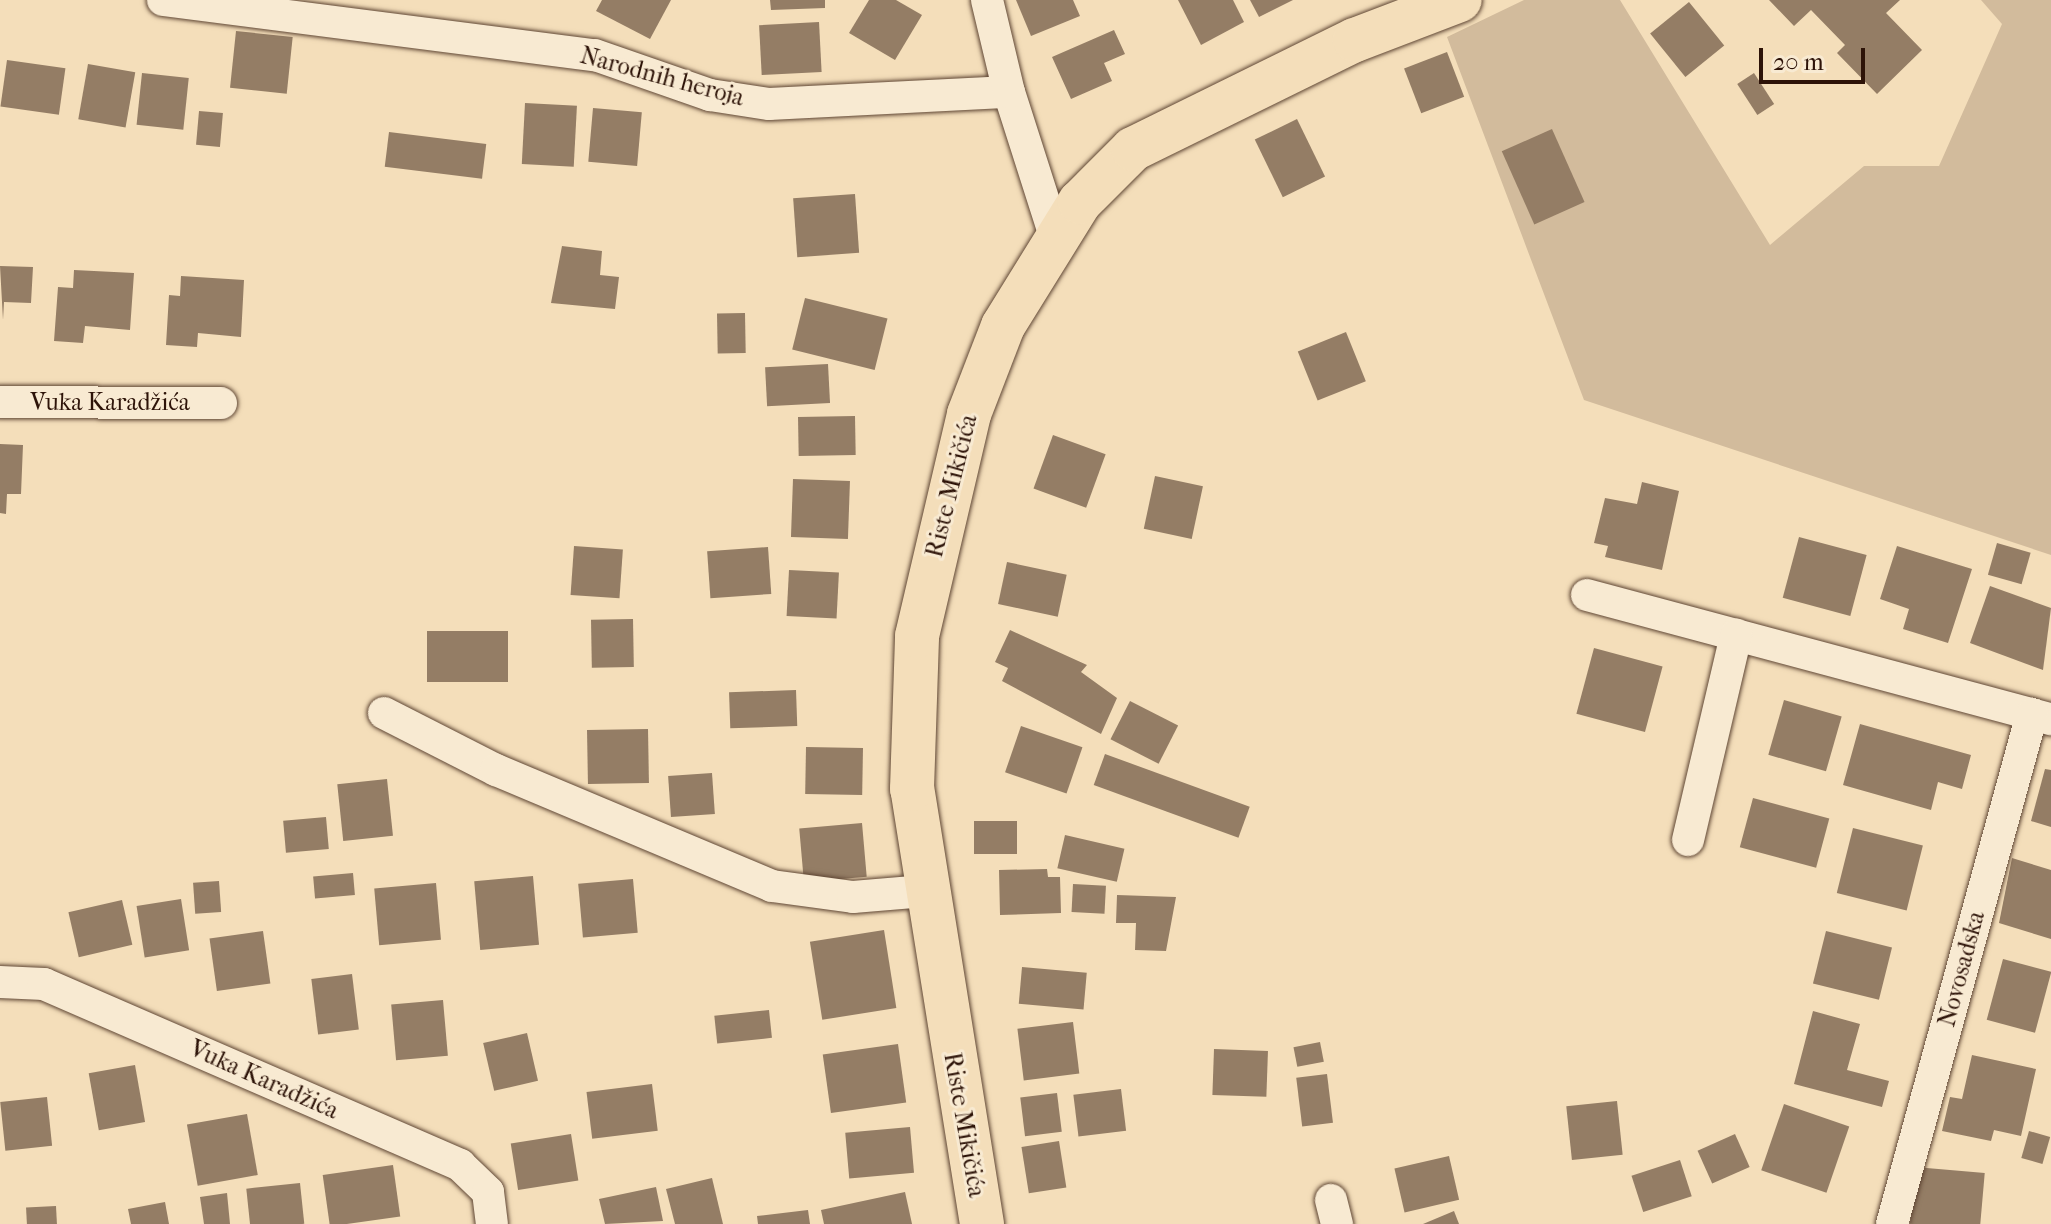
<!DOCTYPE html>
<html>
<head>
<meta charset="utf-8">
<style>
  body { margin:0 }
  #map { position:relative; width:2051px; height:1224px; overflow:hidden; background:#f4deba; font-family:"IM FELL French Canon",serif }
  div>[style] { position:absolute }
  .green>* { inset:0; background:#d2bb9c }
  .building>* { inset:0; background:#947d65; transform-origin:0 0 }
  .roads { filter:drop-shadow(0 0 2px #5f4634) drop-shadow(0 0 2px #5f4634) }
  .minor>* { height:32px; margin:-16px; padding:0 16px; transform-origin:16px; border-radius:16px; background:#f8ead2 }
  .primary>* { height:44px; margin:-22px; padding:0 22px; transform-origin:22px; border-radius:22px; background:#f4deba }
  span { translate:-50% -50%; white-space:nowrap; text-align:center; line-height:1.15; -webkit-text-stroke:6px #f8ead2; paint-order:stroke }
  .street-label { font-size:24px; color:#2d1308 }
  .scale { position:absolute; left:1759px; top:48px; width:106px; height:36px; box-sizing:border-box; border:4px solid #2d1308; border-top:0; padding-left:10px; font-size:24px; line-height:28px; white-space:nowrap; color:#2d1308; -webkit-text-stroke:6px #f8ead2; paint-order:stroke }
</style>
</head>
<body>
<div id="map">
  <div class="green">
    <div style="clip-path:polygon(1524px 0,1620px 0,1770px 245px,1864px 166px,1939px 166px,2002px 24px,1981px 0,2051px 0,2051px 555px,1584px 400px,1447px 37px)"></div>
  </div>
  <div class="building">
    <div style="clip-path:polygon(602px 0,671px 0,650px 39px,596px 11px)"></div>
    <div style="clip-path:polygon(770px 0,825px 0,825px 8px,771px 10px)"></div>
    <div style="clip-path:polygon(869px 0,896px 0,922px 15px,895px 60px,849px 33px)"></div>
    <div style="clip-path:polygon(1016px 0,1073px 0,1080px 16px,1031px 36px)"></div>
    <div style="clip-path:polygon(1178px 0,1233px 0,1244px 22px,1201px 45px)"></div>
    <div style="clip-path:polygon(1250px 0,1293px 0,1259px 17px)"></div>
    <div style="clip-path:polygon(1769px 0,1900px 0,1886px 13px,1922px 50px,1877px 94px,1837px 53px,1845px 45px,1811px 10px,1794px 26px)"></div>
    <div style="left:1689px;top:2px;width:56px;height:50px;rotate:51deg"></div>
    <div style="left:819px;top:22px;width:50px;height:60px;rotate:87deg"></div>
    <div style="clip-path:polygon(1114px 30px,1125px 54px,1104px 63px,1112px 81px,1071px 99px,1052px 57px)"></div>
    <div style="left:236px;top:31px;width:57px;height:57px;rotate:6deg"></div>
    <div style="left:1447px;top:52px;width:48px;height:46px;rotate:69deg"></div>
    <div style="left:7px;top:60px;width:59px;height:47px;rotate:8deg"></div>
    <div style="left:88px;top:64px;width:48px;height:56px;rotate:10deg"></div>
    <div style="left:142px;top:73px;width:47px;height:52px;rotate:6deg"></div>
    <div style="left:1754px;top:73px;width:37px;height:20px;rotate:57deg"></div>
    <div style="left:525px;top:103px;width:52px;height:61px;rotate:3deg"></div>
    <div style="left:593px;top:108px;width:49px;height:54px;rotate:5deg"></div>
    <div style="left:199px;top:111px;width:24px;height:34px;rotate:5deg"></div>
    <div style="left:1297px;top:119px;width:64px;height:47px;rotate:64deg"></div>
    <div style="left:1552px;top:129px;width:80px;height:55px;rotate:66deg"></div>
    <div style="left:389px;top:132px;width:98px;height:35px;rotate:7deg"></div>
    <div style="left:855px;top:194px;width:59px;height:62px;rotate:86deg"></div>
    <div style="clip-path:polygon(562px 246px,602px 251px,600px 275px,619px 277px,615px 309px,551px 303px)"></div>
    <div style="clip-path:polygon(0 266px,33px 267px,31px 303px,4px 302px,3px 320px)"></div>
    <div style="clip-path:polygon(74px 270px,134px 273px,130px 330px,85px 326px,83px 343px,54px 341px,58px 287px,73px 288px)"></div>
    <div style="clip-path:polygon(181px 276px,244px 280px,241px 337px,198px 333px,197px 347px,166px 345px,169px 295px,180px 296px)"></div>
    <div style="left:805px;top:298px;width:85px;height:53px;rotate:14deg"></div>
    <div style="left:745px;top:313px;width:40px;height:28px;rotate:89deg"></div>
    <div style="left:1346px;top:332px;width:53px;height:52px;rotate:68deg"></div>
    <div style="left:828px;top:364px;width:39px;height:63px;rotate:87deg"></div>
    <div style="left:855px;top:416px;width:39px;height:57px;rotate:89deg"></div>
    <div style="left:1053px;top:435px;width:56px;height:57px;rotate:20deg"></div>
    <div style="clip-path:polygon(0 444px,23px 445px,21px 494px,7px 494px,6px 514px,0 513px)"></div>
    <div style="left:1155px;top:476px;width:49px;height:54px;rotate:12deg"></div>
    <div style="left:793px;top:479px;width:57px;height:58px;rotate:2deg"></div>
    <div style="clip-path:polygon(1642px 482px,1679px 491px,1662px 570px,1605px 557px,1608px 546px,1594px 543px,1605px 498px,1637px 504px)"></div>
    <div style="left:1799px;top:537px;width:70px;height:63px;rotate:15deg"></div>
    <div style="left:1997px;top:543px;width:35px;height:33px;rotate:16deg"></div>
    <div style="left:574px;top:546px;width:49px;height:49px;rotate:4deg"></div>
    <div style="clip-path:polygon(1897px 546px,1972px 569px,1948px 643px,1903px 629px,1909px 609px,1880px 599px)"></div>
    <div style="left:768px;top:547px;width:47px;height:61px;rotate:86deg"></div>
    <div style="left:1007px;top:562px;width:61px;height:43px;rotate:12deg"></div>
    <div style="left:789px;top:570px;width:50px;height:46px;rotate:3deg"></div>
    <div style="clip-path:polygon(1990px 586px,2051px 608px,2043px 670px,1970px 643px)"></div>
    <div style="left:633px;top:619px;width:48px;height:42px;rotate:89deg"></div>
    <div style="clip-path:polygon(1010px 630px,1087px 665px,1081px 672px,1117px 698px,1101px 734px,1002px 681px,1008px 668px,995px 662px)"></div>
    <div style="left:427px;top:631px;width:81px;height:51px"></div>
    <div style="left:1594px;top:648px;width:71px;height:68px;rotate:15deg"></div>
    <div style="left:796px;top:690px;width:36px;height:67px;rotate:88deg"></div>
    <div style="left:1784px;top:700px;width:60px;height:57px;rotate:16deg"></div>
    <div style="left:1130px;top:701px;width:54px;height:43px;rotate:27deg"></div>
    <div style="clip-path:polygon(1860px 724px,1971px 755px,1962px 789px,1938px 782px,1931px 810px,1843px 785px)"></div>
    <div style="left:1021px;top:726px;width:65px;height:49px;rotate:19deg"></div>
    <div style="left:648px;top:729px;width:54px;height:61px;rotate:89deg"></div>
    <div style="left:806px;top:747px;width:57px;height:47px;rotate:1deg"></div>
    <div style="left:1105px;top:754px;width:154px;height:33px;rotate:20deg"></div>
    <div style="clip-path:polygon(2045px 769px,2051px 770px,2051px 827px,2031px 821px)"></div>
    <div style="left:712px;top:773px;width:41px;height:44px;rotate:86deg"></div>
    <div style="left:387px;top:779px;width:57px;height:50px;rotate:84deg"></div>
    <div style="left:1753px;top:798px;width:79px;height:51px;rotate:15deg"></div>
    <div style="left:326px;top:817px;width:32px;height:43px;rotate:85deg"></div>
    <div style="left:1017px;top:821px;width:33px;height:43px;rotate:90deg"></div>
    <div style="left:862px;top:823px;width:54px;height:63px;rotate:85deg"></div>
    <div style="left:1853px;top:828px;width:72px;height:67px;rotate:14deg"></div>
    <div style="left:1065px;top:835px;width:61px;height:34px;rotate:13deg"></div>
    <div style="clip-path:polygon(2012px 858px,2051px 870px,2051px 939px,1999px 923px)"></div>
    <div style="clip-path:polygon(1047px 869px,1048px 877px,1060px 877px,1061px 913px,1000px 915px,999px 870px)"></div>
    <div style="left:353px;top:873px;width:22px;height:40px;rotate:85deg"></div>
    <div style="left:533px;top:876px;width:69px;height:59px;rotate:85deg"></div>
    <div style="left:633px;top:879px;width:54px;height:55px;rotate:85deg"></div>
    <div style="left:219px;top:881px;width:31px;height:26px;rotate:86deg"></div>
    <div style="left:436px;top:883px;width:57px;height:62px;rotate:85deg"></div>
    <div style="left:1073px;top:884px;width:33px;height:28px;rotate:3deg"></div>
    <div style="clip-path:polygon(1117px 895px,1176px 897px,1166px 951px,1135px 950px,1136px 923px,1116px 923px)"></div>
    <div style="left:181px;top:899px;width:52px;height:45px;rotate:81deg"></div>
    <div style="left:122px;top:900px;width:46px;height:55px;rotate:77deg"></div>
    <div style="left:884px;top:930px;width:79px;height:75px;rotate:81deg"></div>
    <div style="left:263px;top:931px;width:53px;height:54px;rotate:82deg"></div>
    <div style="left:1826px;top:931px;width:68px;height:54px;rotate:14deg"></div>
    <div style="left:2003px;top:959px;width:50px;height:63px;rotate:15deg"></div>
    <div style="left:1022px;top:967px;width:65px;height:37px;rotate:5deg"></div>
    <div style="left:352px;top:974px;width:56px;height:41px;rotate:83deg"></div>
    <div style="left:443px;top:1000px;width:56px;height:52px;rotate:85deg"></div>
    <div style="left:769px;top:1010px;width:28px;height:55px;rotate:84deg"></div>
    <div style="clip-path:polygon(1813px 1011px,1860px 1024px,1847px 1070px,1889px 1081px,1882px 1107px,1794px 1084px)"></div>
    <div style="left:1073px;top:1022px;width:52px;height:56px;rotate:83deg"></div>
    <div style="left:527px;top:1033px;width:49px;height:45px;rotate:77deg"></div>
    <div style="left:1320px;top:1042px;width:20px;height:27px;rotate:79deg"></div>
    <div style="left:898px;top:1044px;width:59px;height:76px;rotate:82deg"></div>
    <div style="left:1214px;top:1049px;width:54px;height:46px;rotate:2deg"></div>
    <div style="clip-path:polygon(1972px 1055px,2036px 1069px,2021px 1136px,1994px 1130px,1991px 1141px,1942px 1131px,1950px 1097px,1962px 1099px)"></div>
    <div style="left:135px;top:1065px;width:58px;height:47px;rotate:80deg"></div>
    <div style="left:1327px;top:1074px;width:49px;height:31px;rotate:83deg"></div>
    <div style="left:652px;top:1084px;width:47px;height:66px;rotate:83deg"></div>
    <div style="left:1121px;top:1089px;width:42px;height:48px;rotate:83deg"></div>
    <div style="left:1057px;top:1093px;width:39px;height:37px;rotate:83deg"></div>
    <div style="left:47px;top:1097px;width:49px;height:47px;rotate:84deg"></div>
    <div style="left:1617px;top:1101px;width:54px;height:51px;rotate:84deg"></div>
    <div style="left:1784px;top:1104px;width:69px;height:70px;rotate:19deg"></div>
    <div style="left:247px;top:1114px;width:62px;height:61px;rotate:80deg"></div>
    <div style="left:910px;top:1127px;width:46px;height:65px;rotate:85deg"></div>
    <div style="left:2029px;top:1131px;width:22px;height:28px;rotate:16deg"></div>
    <div style="left:571px;top:1134px;width:47px;height:61px;rotate:81deg"></div>
    <div style="left:1735px;top:1134px;width:36px;height:41px;rotate:66deg"></div>
    <div style="left:1059px;top:1141px;width:47px;height:38px;rotate:81deg"></div>
    <div style="left:1449px;top:1156px;width:45px;height:56px;rotate:77deg"></div>
    <div style="left:1680px;top:1160px;width:38px;height:51px;rotate:72deg"></div>
    <div style="left:393px;top:1165px;width:52px;height:71px;rotate:82deg"></div>
    <div style="left:1915px;top:1167px;width:70px;height:57px;rotate:5deg"></div>
    <div style="clip-path:polygon(712px 1178px,723px 1224px,675px 1224px,666px 1189px)"></div>
    <div style="left:300px;top:1183px;width:41px;height:54px;rotate:84deg"></div>
    <div style="clip-path:polygon(656px 1187px,663px 1221px,605px 1224px,599px 1199px)"></div>
    <div style="clip-path:polygon(905px 1192px,912px 1224px,824px 1224px,821px 1210px)"></div>
    <div style="clip-path:polygon(227px 1193px,230px 1224px,204px 1224px,200px 1197px)"></div>
    <div style="clip-path:polygon(165px 1202px,169px 1224px,131px 1224px,128px 1209px)"></div>
    <div style="left:56px;top:1206px;width:18px;height:30px;rotate:87deg"></div>
    <div style="clip-path:polygon(808px 1210px,810px 1224px,758px 1224px,757px 1216px)"></div>
    <div style="clip-path:polygon(1454px 1211px,1459px 1224px,1423px 1224px)"></div>
  </div>
  <div class="roads">
    <div class="minor">
      <div style="left:163px;top:0;width:435px;rotate:7.3deg"></div>
      <div style="left:595px;top:55px;width:122px;rotate:19.2deg"></div>
      <div style="left:710px;top:95px;width:60px;rotate:8.7deg"></div>
      <div style="left:769px;top:104px;width:240px;rotate:-2.9deg"></div>
      <div style="left:1009px;top:92px;width:154px;rotate:72.3deg"></div>
      <div style="left:987px;top:0;width:95px;rotate:76.6deg"></div>
      <div style="left:0;top:402px;width:221px;rotate:0.3deg"></div>
      <div style="left:1587px;top:595px;width:480px;rotate:15deg"></div>
      <div style="left:384px;top:713px;width:126px;rotate:27deg"></div>
      <div style="left:496px;top:770px;width:299px;rotate:22.8deg"></div>
      <div style="left:772px;top:886px;width:82px;rotate:7.7deg"></div>
      <div style="left:853px;top:897px;width:72px;rotate:-4.8deg"></div>
      <div style="left:1688px;top:840px;width:211px;rotate:-76.8deg"></div>
      <div style="left:0;top:982px;width:44px;rotate:2.6deg"></div>
      <div style="left:44px;top:984px;width:454px;rotate:23.5deg"></div>
      <div style="left:460px;top:1165px;width:39px;rotate:44deg"></div>
      <div style="left:488px;top:1192px;width:32px;rotate:83deg"></div>
      <div style="left:1331px;top:1200px;width:25px;rotate:76deg"></div>
      <div style="left:1892px;top:1224px;width:529px;rotate:-74.65deg"></div>
    </div>
    <div class="primary">
      <div style="left:982px;top:1224px;width:441px;rotate:-99.1deg"></div>
      <div style="left:912px;top:789px;width:153px;rotate:-88.1deg"></div>
      <div style="left:917px;top:636px;width:228px;rotate:-76.8deg"></div>
      <div style="left:969px;top:414px;width:94px;rotate:-68.9deg"></div>
      <div style="left:1003px;top:326px;width:146px;rotate:-58.2deg"></div>
      <div style="left:1080px;top:202px;width:75px;rotate:-45deg"></div>
      <div style="left:1133px;top:149px;width:247px;rotate:-26.2deg"></div>
      <div style="left:1355px;top:40px;width:112px;rotate:-20.9deg"></div>
    </div>
  </div>
  <div class="street-label">
    <span style="left:662px;top:77px;rotate:15deg">Narodnih heroja</span>
    <span style="left:110px;top:403px">Vuka Karadžića</span>
    <span style="left:952px;top:486px;rotate:-76deg">Riste Mikičića</span>
    <span style="left:1962px;top:969px;rotate:-75deg">Novosadska</span>
    <span style="left:264px;top:1080px;rotate:24deg">Vuka Karadžića</span>
    <span style="left:964px;top:1125px;rotate:80deg">Riste Mikičića</span>
  </div>
  <div class="scale">20 m</div>
</div>
</body>
</html>
